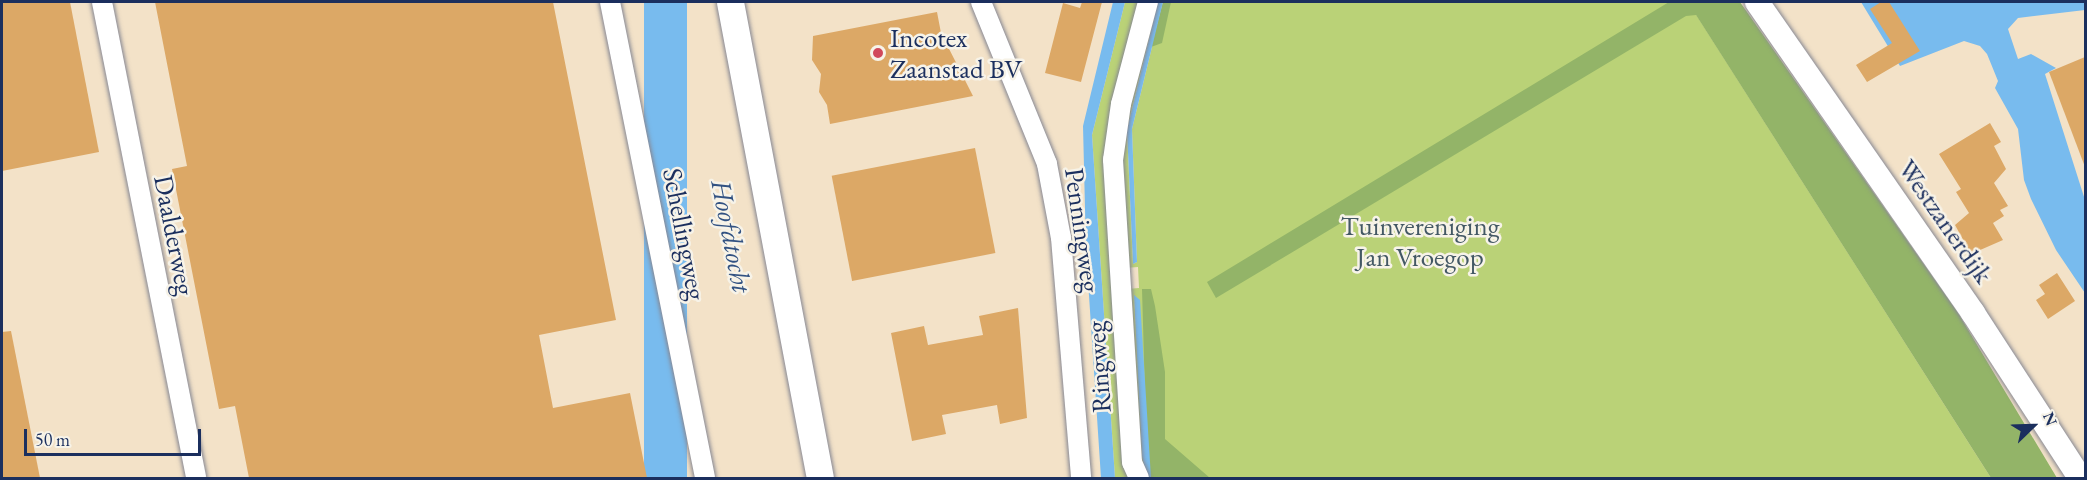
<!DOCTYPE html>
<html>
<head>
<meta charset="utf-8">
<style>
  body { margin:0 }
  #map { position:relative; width:2087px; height:480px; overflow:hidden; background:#f3e2c8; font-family:"EB Garamond",serif }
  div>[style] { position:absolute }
  .green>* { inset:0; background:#bad277 }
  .forest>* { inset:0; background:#93b468 }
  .water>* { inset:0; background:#78bbee; transform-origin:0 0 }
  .building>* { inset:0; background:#dca866; transform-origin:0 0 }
  .roads { filter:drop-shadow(0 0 2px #878893) drop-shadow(0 0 2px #878893) }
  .minor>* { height:20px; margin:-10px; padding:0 10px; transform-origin:10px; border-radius:10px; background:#fff }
  .tertiary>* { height:24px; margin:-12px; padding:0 12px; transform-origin:12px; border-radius:12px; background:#fff }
  .secondary>* { height:27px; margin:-13.5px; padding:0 13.5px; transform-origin:13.5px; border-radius:13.5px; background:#fff }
  .dots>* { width:16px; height:16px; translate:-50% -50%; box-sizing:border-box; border:3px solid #f7f3e8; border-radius:50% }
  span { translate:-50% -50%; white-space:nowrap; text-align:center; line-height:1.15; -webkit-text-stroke:5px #f7f3e8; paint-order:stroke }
  .poi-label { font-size:27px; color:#1b2f5e }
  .left { translate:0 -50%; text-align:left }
  .street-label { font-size:27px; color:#1b2f5e }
  .park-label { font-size:27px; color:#435864 }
  .water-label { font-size:28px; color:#325282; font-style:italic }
  .frame { position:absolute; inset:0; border:3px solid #1b2f5e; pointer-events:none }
  .north { position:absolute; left:2003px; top:396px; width:60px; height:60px; -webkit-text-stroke:4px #f7f3e8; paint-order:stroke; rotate:67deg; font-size:16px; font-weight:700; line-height:24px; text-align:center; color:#1b2f5e }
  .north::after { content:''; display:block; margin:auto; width:21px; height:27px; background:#1b2f5e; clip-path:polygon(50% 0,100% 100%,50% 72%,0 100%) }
  .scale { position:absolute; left:24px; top:429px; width:177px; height:27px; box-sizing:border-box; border:3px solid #1b2f5e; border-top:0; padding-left:8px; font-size:18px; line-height:21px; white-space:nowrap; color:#1b2f5e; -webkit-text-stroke:4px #f7f3e8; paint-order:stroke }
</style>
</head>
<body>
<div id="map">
  <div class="green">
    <div style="clip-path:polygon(1125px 2px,1141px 2px,1118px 92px,1131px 478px,1115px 478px,1092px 135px)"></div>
    <div style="clip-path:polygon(1153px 2px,1158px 2px,1127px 130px,1133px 264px,1137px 262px,1132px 129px,1163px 2px,1688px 2px,1991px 478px,1151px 478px,1134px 295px,1146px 475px,1141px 467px,1127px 289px,1139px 288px,1138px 267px,1125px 268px,1120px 142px)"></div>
  </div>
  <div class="forest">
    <div style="clip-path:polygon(1163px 2px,1171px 2px,1162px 43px,1151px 47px)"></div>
    <div style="clip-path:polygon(1669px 2px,1740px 2px,1958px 313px,2057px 478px,1991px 478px,1696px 15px,1686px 16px,1216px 298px,1207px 282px)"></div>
    <div style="clip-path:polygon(1142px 289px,1151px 289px,1155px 306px,1165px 372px,1165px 439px,1210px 478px,1151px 478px,1147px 464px)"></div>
  </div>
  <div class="water">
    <div style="left:644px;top:2px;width:43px;height:485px"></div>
    <div style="clip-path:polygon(1113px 2px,1125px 2px,1092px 135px,1115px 478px,1101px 478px,1086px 250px,1083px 126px)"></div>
    <div style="clip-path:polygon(1158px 2px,1163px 2px,1132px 129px,1137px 262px,1133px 264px,1127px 130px)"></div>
    <div style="clip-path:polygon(1861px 2px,2085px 2px,2085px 10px,2018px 18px,2008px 29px,2018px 59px,2031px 54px,2056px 68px,2045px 74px,2085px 200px,2085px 293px,2056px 250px,2031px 199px,2024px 180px,2018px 129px,1995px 88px,1998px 81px,1987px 54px,1980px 46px,1964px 41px,1900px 66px)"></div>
    <div style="clip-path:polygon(1134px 295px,1140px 300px,1151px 478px,1147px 478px,1142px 456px)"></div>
  </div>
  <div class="building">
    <div style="clip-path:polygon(2px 2px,70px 2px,99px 152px,2px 171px)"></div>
    <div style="clip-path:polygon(155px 2px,553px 2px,616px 320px,539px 335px,553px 408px,630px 393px,647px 478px,249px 478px,235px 406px,219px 409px,172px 169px,187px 166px)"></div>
    <div style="clip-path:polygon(1082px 2px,1102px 2px,1081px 82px,1045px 73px,1063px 3px,1080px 8px)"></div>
    <div style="clip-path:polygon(1881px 2px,1889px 2px,1920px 51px,1867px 82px,1856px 65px,1892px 43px,1870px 9px)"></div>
    <div style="clip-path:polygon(937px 12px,941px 33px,973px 96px,830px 124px,827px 105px,819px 92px,821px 74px,812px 60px,813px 36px)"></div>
    <div style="clip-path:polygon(2085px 57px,2085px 167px,2049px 72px)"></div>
    <div style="clip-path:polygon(1990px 123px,2001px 142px,1994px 146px,2006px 169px,1994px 183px,2008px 206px,2000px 210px,2004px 216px,1993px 223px,2003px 240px,1971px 254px,1955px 225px,1969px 213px,1956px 192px,1961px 189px,1939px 154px)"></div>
    <div style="left:975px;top:148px;width:107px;height:146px;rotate:79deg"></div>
    <div style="clip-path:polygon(2057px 273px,2075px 301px,2048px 319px,2036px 300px,2045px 294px,2039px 285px)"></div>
    <div style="clip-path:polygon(1018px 308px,1027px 418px,1000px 424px,997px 405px,942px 415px,946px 434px,912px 441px,891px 333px,924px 326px,928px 345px,983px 335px,979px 316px)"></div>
    <div style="clip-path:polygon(11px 331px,40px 478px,2px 478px,2px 332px)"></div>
  </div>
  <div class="roads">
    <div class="minor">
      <div style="left:102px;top:2px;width:485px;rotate:78.8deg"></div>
      <div style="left:610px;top:2px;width:485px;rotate:78.7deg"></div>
      <div style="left:981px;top:2px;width:175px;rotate:67.8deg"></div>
      <div style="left:1047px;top:164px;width:75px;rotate:79.3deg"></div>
      <div style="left:1061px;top:238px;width:241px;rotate:85.2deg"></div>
      <div style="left:1139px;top:478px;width:17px;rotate:-114deg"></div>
      <div style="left:1132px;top:462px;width:303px;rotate:-93.6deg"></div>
      <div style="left:1113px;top:160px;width:57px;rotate:-81.9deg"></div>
      <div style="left:1121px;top:104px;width:106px;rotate:-75.2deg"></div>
    </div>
    <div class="tertiary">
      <div style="left:1757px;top:2px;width:379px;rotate:55.2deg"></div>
      <div style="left:1973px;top:313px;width:197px;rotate:57deg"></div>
    </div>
    <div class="secondary">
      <div style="left:730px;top:2px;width:484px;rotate:79.3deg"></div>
    </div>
  </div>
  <div class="dots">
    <div style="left:878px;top:53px;background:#d1495b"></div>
  </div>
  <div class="poi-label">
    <span class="left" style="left:890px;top:53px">Incotex<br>Zaanstad BV</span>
  </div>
  <div class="street-label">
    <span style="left:1946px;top:221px;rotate:55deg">Westzanerdijk</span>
    <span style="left:1083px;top:230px;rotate:82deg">Penningweg</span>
    <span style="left:685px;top:234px;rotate:79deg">Schellingweg</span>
    <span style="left:175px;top:235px;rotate:79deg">Daalderweg</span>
    <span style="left:1098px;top:367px;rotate:-94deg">Ringweg</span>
  </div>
  <div class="park-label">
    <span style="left:1420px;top:241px">Tuinvereniging<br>Jan Vroegop</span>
  </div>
  <div class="water-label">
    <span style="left:732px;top:236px;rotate:79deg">Hoofdtocht</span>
  </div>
  <div class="frame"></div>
  <div class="north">N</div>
  <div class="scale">50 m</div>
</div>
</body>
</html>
